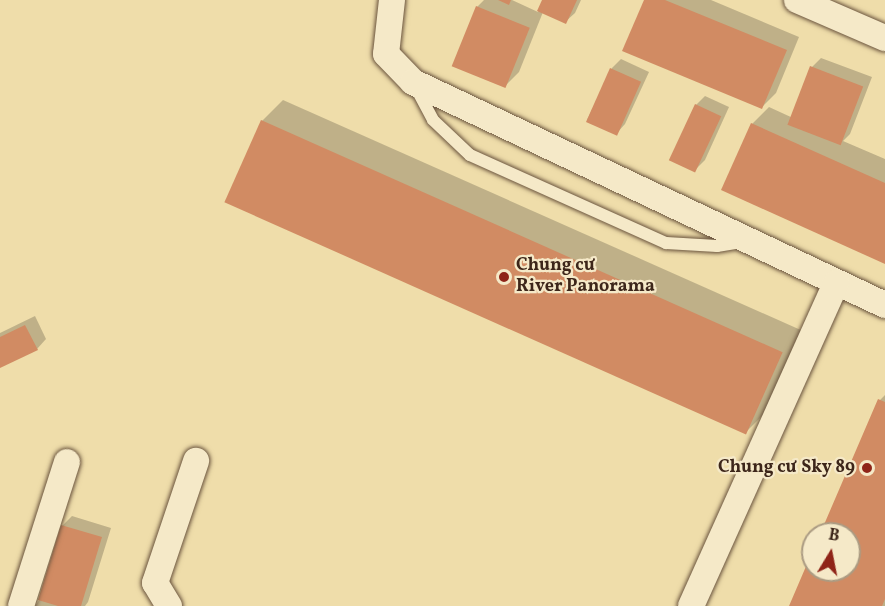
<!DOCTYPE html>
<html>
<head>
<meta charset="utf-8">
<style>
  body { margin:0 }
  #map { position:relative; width:885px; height:606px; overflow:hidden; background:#efddaa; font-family:Vollkorn,serif }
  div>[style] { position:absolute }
  .shadow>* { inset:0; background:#0003 }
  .building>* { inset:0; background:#d18b63; transform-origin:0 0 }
  .roads { filter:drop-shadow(0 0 2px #6a543e) drop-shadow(0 0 2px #6a543e) }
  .service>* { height:12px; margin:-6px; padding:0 6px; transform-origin:6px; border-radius:6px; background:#f5e9c8 }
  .minor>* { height:26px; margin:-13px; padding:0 13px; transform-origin:13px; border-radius:13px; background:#f5e9c8 }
  .dots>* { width:16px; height:16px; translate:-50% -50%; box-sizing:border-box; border:3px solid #f5e9c8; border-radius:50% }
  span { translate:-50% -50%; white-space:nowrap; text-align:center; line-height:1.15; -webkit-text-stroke:4.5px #f5e9c8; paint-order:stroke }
  .poi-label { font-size:18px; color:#3d261a; font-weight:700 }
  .left { translate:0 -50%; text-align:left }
  .right { translate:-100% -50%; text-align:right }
  .north { position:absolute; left:801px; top:522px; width:60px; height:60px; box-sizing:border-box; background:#f5e9c8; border:2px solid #ab9b82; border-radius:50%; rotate:10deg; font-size:16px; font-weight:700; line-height:24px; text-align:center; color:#3d261a }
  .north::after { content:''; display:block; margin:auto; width:21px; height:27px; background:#8f2418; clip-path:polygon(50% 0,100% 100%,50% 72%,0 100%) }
</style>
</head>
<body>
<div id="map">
  <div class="shadow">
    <div style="clip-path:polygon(484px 0,512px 0,538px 12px,543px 0,581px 0,575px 13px,565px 22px,543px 12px,519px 72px,505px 86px,477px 7px)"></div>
    <div style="clip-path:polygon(645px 0,711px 0,799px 37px,776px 93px,762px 107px)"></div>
    <div style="clip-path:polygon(821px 58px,872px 77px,850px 134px,843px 141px,885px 159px,885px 262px,752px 124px,769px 107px,793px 118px,812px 67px)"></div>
    <div style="clip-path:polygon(621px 59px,649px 72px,625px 124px,616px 134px,587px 120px,612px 68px)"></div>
    <div style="clip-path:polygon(705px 96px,729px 107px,705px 160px,695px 170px,696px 105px)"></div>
    <div style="clip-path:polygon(283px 100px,803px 331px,767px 411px,746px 432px,262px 121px)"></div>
    <div style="clip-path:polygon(35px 316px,46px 339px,37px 349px,0 367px,0 333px)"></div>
    <div style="clip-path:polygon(885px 395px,885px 606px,790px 606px,813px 554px,813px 570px,849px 570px,849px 534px,822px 534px,880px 400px)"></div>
    <div style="clip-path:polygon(72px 516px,111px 528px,88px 602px,85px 606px,35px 606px,40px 599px,63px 525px)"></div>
  </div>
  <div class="building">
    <div style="clip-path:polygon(498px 0,511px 0,509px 5px)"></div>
    <div style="clip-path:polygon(542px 0,577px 0,566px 24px,537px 11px)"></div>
    <div style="clip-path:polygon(644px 0,665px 0,787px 50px,762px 109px,622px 51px)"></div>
    <div style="left:476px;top:6px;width:58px;height:65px;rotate:22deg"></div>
    <div style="left:810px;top:66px;width:57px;height:63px;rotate:21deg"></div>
    <div style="left:610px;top:68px;width:34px;height:59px;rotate:24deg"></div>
    <div style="left:695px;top:104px;width:29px;height:62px;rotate:25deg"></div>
    <div style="left:261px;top:120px;width:571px;height:90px;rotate:24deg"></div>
    <div style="clip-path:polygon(751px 123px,885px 183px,885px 264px,721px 190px)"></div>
    <div style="clip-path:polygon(25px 325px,38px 350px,0 368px,0 337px)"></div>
    <div style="clip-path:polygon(878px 399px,885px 402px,885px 599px,882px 606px,789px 606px,813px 550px,813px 570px,849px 570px,849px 534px,820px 534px)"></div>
    <div style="clip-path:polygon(61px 525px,102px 537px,81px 606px,58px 606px,38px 600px)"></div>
  </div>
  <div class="roads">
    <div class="service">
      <div style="left:415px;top:86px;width:38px;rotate:62deg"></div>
      <div style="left:433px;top:120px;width:51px;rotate:43.4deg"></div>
      <div style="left:470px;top:155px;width:215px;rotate:24.2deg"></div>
      <div style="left:666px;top:243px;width:51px;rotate:3.4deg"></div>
      <div style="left:717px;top:246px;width:26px;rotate:-9deg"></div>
    </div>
    <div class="minor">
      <div style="left:392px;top:0;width:54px;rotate:96.3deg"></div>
      <div style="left:386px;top:54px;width:39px;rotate:46deg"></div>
      <div style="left:413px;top:82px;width:522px;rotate:25.29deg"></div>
      <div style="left:797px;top:0;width:96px;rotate:23.4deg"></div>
      <div style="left:21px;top:606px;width:151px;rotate:-72.3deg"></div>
      <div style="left:169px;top:606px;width:27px;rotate:-121deg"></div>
      <div style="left:155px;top:583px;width:129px;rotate:-71.4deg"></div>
      <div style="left:691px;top:606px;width:354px;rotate:-65.8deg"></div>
    </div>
  </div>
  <div class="dots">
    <div style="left:504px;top:277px;background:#8f2418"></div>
    <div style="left:867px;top:468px;background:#8f2418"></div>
  </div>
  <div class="poi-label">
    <span class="left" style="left:516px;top:277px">Chung cư<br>River Panorama</span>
    <span class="right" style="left:855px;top:468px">Chung cư Sky 89</span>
  </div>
  <div class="north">B</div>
</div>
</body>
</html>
